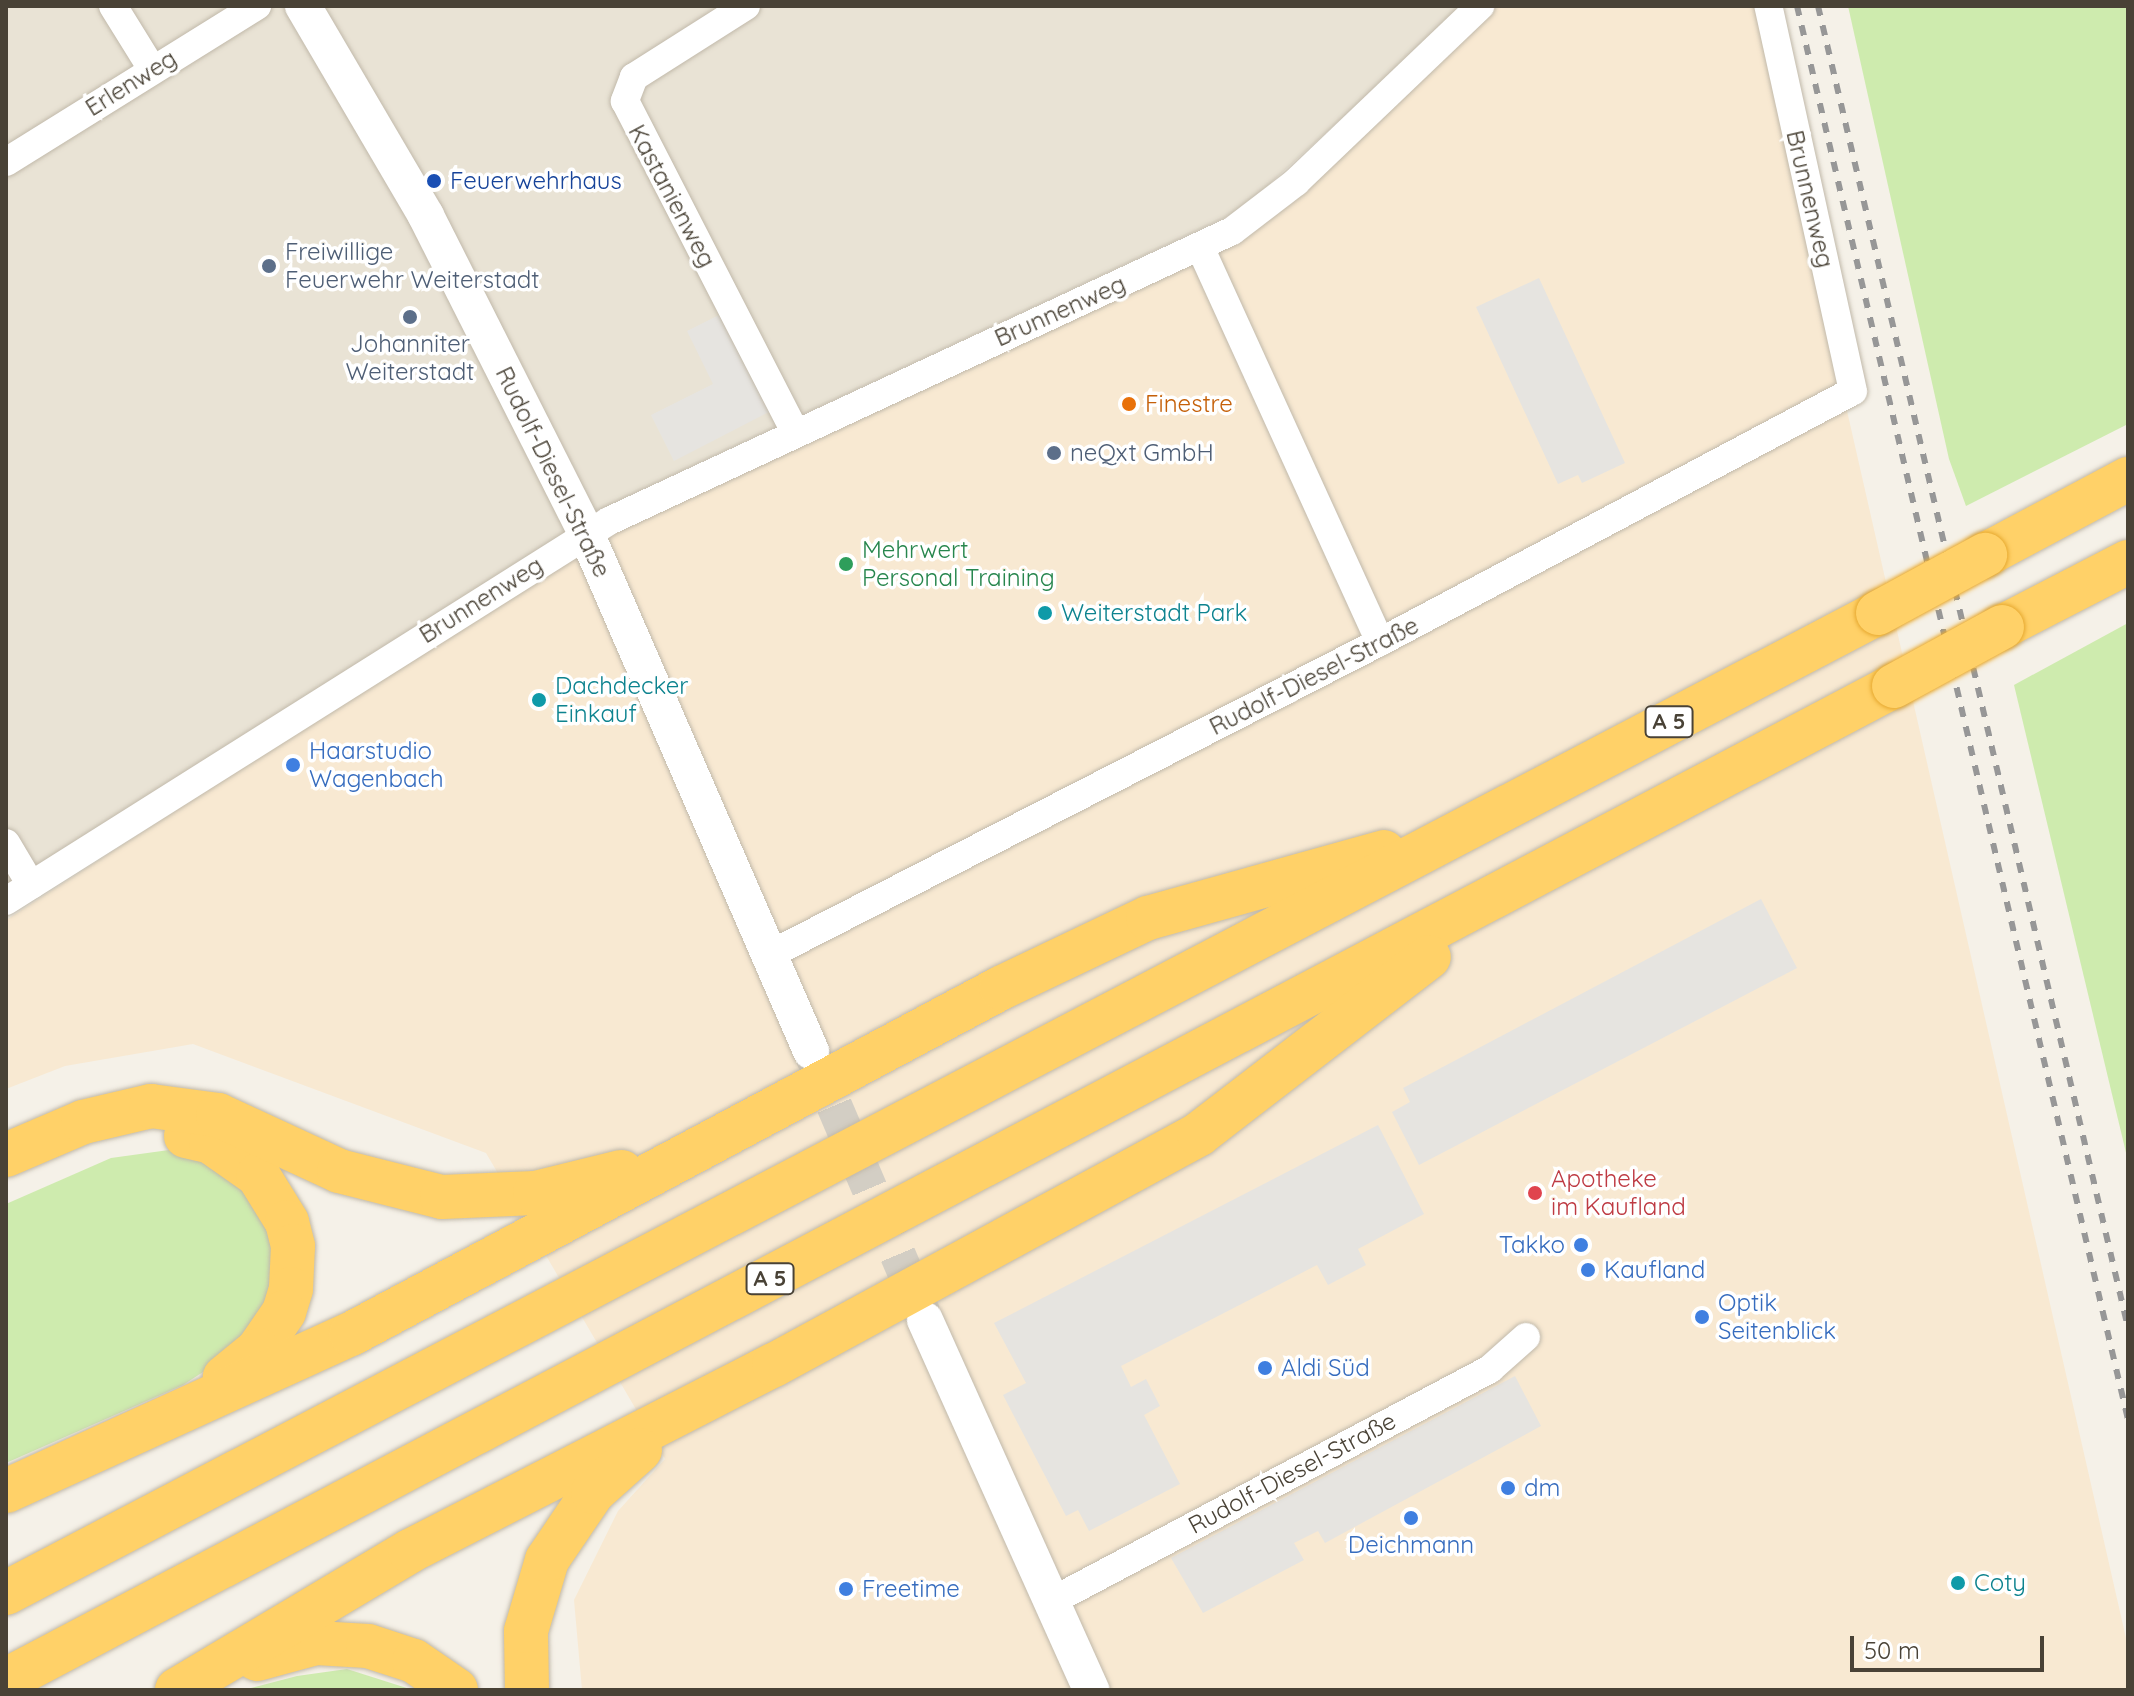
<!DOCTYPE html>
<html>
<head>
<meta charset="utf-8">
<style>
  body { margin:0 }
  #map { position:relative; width:2134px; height:1696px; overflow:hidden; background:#f5f1e8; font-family:Quicksand,sans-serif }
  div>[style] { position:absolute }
  .residential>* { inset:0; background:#e9e3d5 }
  .commercial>* { inset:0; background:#f8e9d2 }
  .green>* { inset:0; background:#ceebae }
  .parking>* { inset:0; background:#e6e4e0 }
  .tertiary-tunnel>* { height:36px; margin-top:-18px; transform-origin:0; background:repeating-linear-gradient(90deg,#d3cec4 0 36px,transparent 0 54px) }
  .roads { filter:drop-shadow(0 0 2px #c1b9aa) drop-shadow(0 0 2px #c1b9aa) }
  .minor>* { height:28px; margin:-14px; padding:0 14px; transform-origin:14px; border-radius:14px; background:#fff }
  .tertiary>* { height:36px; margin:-18px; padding:0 18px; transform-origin:18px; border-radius:18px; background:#fff }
  .motorway>* { height:44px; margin:-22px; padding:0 22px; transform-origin:22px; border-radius:22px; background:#ffd168 }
  .rail>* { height:6px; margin-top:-3px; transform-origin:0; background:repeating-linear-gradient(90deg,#979797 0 10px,transparent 0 20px) }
  .bridges { filter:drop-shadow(0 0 2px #e7a930) drop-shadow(0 0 2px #e7a930) }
  .motorway-bridge>* { height:44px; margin:-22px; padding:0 22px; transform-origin:22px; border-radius:22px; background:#ffd168 }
  .dots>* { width:22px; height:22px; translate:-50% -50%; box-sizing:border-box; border:4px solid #fff; border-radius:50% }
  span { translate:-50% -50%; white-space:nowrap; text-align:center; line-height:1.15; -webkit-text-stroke:7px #fff; paint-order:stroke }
  .shield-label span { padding:2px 6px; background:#fff; border:2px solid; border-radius:6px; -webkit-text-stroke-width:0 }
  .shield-label { font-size:22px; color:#494236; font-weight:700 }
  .street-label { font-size:24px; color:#494236 }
  .transit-label { font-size:24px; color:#164399 }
  .left { translate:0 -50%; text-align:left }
  .service-label { font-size:24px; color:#4e5e75 }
  .food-label { font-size:24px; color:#c56008 }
  .leisure-label { font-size:24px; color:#27864d }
  .culture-label { font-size:24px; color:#0d838f }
  .shop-label { font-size:24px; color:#366cbe }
  .right { translate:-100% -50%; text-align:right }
  .health-label { font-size:24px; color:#be3a42 }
  .frame { position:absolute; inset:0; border:8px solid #494236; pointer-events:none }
  .scale { position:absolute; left:1850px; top:1636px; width:194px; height:36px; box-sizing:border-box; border:4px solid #494236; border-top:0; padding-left:10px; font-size:24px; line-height:28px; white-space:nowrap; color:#494236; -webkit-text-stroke:6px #fff; paint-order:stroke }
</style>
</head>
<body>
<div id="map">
  <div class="residential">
    <div style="clip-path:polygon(6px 6px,1465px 6px,1241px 210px,611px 504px,6px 895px)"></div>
  </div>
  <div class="commercial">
    <div style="clip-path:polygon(1493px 6px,1755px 6px,2128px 1647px,2128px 1690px,582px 1690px,574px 1600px,618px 1511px,665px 1459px,486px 1153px,193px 1044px,65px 1066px,6px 1089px,6px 920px,630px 518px,1161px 275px)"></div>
  </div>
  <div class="green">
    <div style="clip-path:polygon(1848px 6px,2128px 6px,2128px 424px,1966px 506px,1949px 459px)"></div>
    <div style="clip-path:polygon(2128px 623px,2128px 1161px,2014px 685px)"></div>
    <div style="clip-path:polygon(169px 1150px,214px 1160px,250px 1188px,277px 1246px,277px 1285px,240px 1348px,183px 1385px,6px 1463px,6px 1204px,111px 1158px)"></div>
    <div style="clip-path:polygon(347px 1669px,413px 1690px,243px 1690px,297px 1676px)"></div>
  </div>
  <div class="parking">
    <div style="clip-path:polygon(1539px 278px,1625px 463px,1582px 483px,1578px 475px,1558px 484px,1476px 307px)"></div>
    <div style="clip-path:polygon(719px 315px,769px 412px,674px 461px,651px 415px,713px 384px,687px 331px)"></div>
    <div style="clip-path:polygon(1761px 899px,1797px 968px,1419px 1165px,1392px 1112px,1410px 1102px,1403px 1088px)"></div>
    <div style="clip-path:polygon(1378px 1125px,1424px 1214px,1358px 1249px,1366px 1265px,1328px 1285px,1317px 1265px,1121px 1366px,1131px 1387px,1146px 1379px,1160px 1406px,1144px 1415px,1180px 1484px,1089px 1531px,1078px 1510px,1066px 1516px,1003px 1395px,1026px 1383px,994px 1323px)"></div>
    <div style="clip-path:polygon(1515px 1376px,1541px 1426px,1325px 1543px,1318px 1531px,1294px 1543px,1304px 1560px,1203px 1613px,1171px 1558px)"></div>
  </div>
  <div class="tertiary-tunnel">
    <div style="left:813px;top:1056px;width:280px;rotate:66.9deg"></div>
  </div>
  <div class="roads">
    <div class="minor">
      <div style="left:113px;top:6px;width:74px;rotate:58.2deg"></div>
      <div style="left:746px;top:6px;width:133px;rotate:147.6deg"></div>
      <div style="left:634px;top:77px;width:26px;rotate:111deg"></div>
      <div style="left:625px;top:101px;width:372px;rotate:62.8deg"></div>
      <div style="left:6px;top:162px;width:296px;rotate:-31.9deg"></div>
      <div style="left:1200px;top:247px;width:434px;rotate:65.5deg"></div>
      <div style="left:6px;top:843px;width:49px;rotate:59.2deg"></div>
      <div style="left:6px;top:901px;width:713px;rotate:-32.22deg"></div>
      <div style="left:609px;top:521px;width:687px;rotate:-24.96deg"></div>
      <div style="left:1232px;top:231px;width:81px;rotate:-37.4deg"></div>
      <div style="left:1296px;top:182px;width:255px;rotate:-43.7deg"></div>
      <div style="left:771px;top:954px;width:684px;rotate:-27.13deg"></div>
      <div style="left:1380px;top:642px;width:535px;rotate:-27.95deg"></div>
      <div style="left:1853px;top:391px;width:394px;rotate:-102.4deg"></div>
      <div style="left:1052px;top:1601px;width:496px;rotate:-27.9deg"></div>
      <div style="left:1490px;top:1369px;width:48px;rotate:-41.6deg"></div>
    </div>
    <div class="tertiary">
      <div style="left:303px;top:6px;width:243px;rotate:59.6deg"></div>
      <div style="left:426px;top:216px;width:355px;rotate:63.2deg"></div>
      <div style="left:586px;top:533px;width:565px;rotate:66.52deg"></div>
      <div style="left:925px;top:1320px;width:406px;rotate:65.8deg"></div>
    </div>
    <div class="motorway">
      <div style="left:1985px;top:555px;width:162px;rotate:-28deg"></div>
      <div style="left:2002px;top:627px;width:142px;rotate:-27.3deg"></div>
      <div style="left:186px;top:1136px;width:26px;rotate:13deg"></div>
      <div style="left:211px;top:1142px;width:57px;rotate:35.1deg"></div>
      <div style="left:258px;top:1175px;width:55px;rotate:58.3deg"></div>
      <div style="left:287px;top:1222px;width:25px;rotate:76deg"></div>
      <div style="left:293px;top:1246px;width:43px;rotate:92.7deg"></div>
      <div style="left:291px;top:1289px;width:24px;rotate:107deg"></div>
      <div style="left:284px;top:1312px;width:46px;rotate:124.4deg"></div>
      <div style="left:258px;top:1350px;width:43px;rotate:140.7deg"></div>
      <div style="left:6px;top:1155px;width:84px;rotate:-23.2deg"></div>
      <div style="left:83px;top:1122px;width:70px;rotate:-13.2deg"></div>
      <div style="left:151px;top:1106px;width:68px;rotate:7.7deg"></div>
      <div style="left:218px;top:1115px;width:133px;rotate:24.8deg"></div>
      <div style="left:339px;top:1171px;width:106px;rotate:14.2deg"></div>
      <div style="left:442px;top:1197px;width:93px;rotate:-2.5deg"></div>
      <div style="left:535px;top:1193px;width:89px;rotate:-13.7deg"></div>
      <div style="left:6px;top:1491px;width:379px;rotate:-24.5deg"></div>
      <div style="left:351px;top:1334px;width:736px;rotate:-28.03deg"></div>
      <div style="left:1001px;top:988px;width:163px;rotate:-25.5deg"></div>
      <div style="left:1148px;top:918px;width:245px;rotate:-15.6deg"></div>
      <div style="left:6px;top:1593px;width:2113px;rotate:-27.63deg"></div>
      <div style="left:257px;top:1659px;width:61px;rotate:-15.2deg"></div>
      <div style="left:316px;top:1643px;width:52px;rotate:3.3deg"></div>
      <div style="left:368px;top:1646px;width:48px;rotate:18.1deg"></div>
      <div style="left:414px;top:1661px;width:51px;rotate:34.6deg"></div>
      <div style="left:6px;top:1680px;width:2134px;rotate:-27.77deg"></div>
      <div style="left:177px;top:1690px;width:271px;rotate:-30.8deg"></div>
      <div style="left:410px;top:1551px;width:409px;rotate:-27.1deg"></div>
      <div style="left:774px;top:1365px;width:484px;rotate:-28.5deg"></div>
      <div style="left:1199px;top:1134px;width:290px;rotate:-37.6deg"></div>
      <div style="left:527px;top:1690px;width:59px;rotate:-91deg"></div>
      <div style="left:526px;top:1631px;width:74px;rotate:-73.5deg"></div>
      <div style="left:547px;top:1560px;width:82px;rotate:-55.9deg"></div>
      <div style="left:593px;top:1492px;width:63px;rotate:-41.8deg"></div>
    </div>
  </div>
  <div class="rail">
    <div style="left:1797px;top:6px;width:1452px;rotate:76.82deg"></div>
    <div style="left:1818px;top:6px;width:1358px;rotate:76.8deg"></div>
  </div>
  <div class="bridges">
    <div class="motorway-bridge">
      <div style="left:1878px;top:613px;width:122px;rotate:-28.5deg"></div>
      <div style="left:1894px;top:686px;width:123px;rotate:-28.6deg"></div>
    </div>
  </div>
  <div class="dots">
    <div style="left:434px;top:181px;background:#1a4fb4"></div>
    <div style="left:269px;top:266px;background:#5c6f8a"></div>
    <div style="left:410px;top:317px;background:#5c6f8a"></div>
    <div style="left:1129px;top:404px;background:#e8710a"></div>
    <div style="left:1054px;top:453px;background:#5c6f8a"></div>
    <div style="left:846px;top:564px;background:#2e9e5b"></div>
    <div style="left:1045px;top:613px;background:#0f9aa8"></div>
    <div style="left:539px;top:700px;background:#0f9aa8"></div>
    <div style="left:293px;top:765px;background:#3f7fe0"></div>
    <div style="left:1535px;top:1193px;background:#e0444e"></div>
    <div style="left:1581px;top:1245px;background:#3f7fe0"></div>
    <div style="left:1588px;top:1270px;background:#3f7fe0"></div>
    <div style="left:1702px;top:1317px;background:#3f7fe0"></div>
    <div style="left:1265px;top:1368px;background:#3f7fe0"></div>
    <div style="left:1508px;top:1488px;background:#3f7fe0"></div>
    <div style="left:1411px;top:1518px;background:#3f7fe0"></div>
    <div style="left:1958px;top:1583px;background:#0f9aa8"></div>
    <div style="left:846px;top:1589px;background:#3f7fe0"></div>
  </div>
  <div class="shield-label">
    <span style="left:1669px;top:722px">A 5</span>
    <span style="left:770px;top:1279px">A 5</span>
  </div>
  <div class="street-label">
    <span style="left:131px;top:83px;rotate:-32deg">Erlenweg</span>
    <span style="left:672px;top:196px;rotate:62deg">Kastanienweg</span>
    <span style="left:1810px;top:199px;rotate:77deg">Brunnenweg</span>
    <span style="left:1060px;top:311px;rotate:-24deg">Brunnenweg</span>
    <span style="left:553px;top:472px;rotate:64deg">Rudolf-Diesel-Straße</span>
    <span style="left:481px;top:600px;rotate:-32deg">Brunnenweg</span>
    <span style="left:1314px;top:676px;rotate:-27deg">Rudolf-Diesel-Straße</span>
    <span style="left:1292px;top:1473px;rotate:-28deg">Rudolf-Diesel-Straße</span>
  </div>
  <div class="transit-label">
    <span class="left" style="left:450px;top:181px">Feuerwehrhaus</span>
  </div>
  <div class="service-label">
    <span class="left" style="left:285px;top:266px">Freiwillige<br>Feuerwehr Weiterstadt</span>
    <span style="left:410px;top:358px">Johanniter<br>Weiterstadt</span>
    <span class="left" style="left:1070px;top:453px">neQxt GmbH</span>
  </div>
  <div class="food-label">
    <span class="left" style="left:1145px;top:404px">Finestre</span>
  </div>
  <div class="leisure-label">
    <span class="left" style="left:862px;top:564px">Mehrwert<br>Personal Training</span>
  </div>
  <div class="culture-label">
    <span class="left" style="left:1061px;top:613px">Weiterstadt Park</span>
    <span class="left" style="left:555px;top:700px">Dachdecker<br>Einkauf</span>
    <span class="left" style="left:1974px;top:1583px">Coty</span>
  </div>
  <div class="shop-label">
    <span class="left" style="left:309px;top:765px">Haarstudio<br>Wagenbach</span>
    <span class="right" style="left:1565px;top:1245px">Takko</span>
    <span class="left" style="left:1604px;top:1270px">Kaufland</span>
    <span class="left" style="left:1718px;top:1317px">Optik<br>Seitenblick</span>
    <span class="left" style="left:1281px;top:1368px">Aldi Süd</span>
    <span class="left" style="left:1524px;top:1488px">dm</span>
    <span style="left:1411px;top:1545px">Deichmann</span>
    <span class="left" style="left:862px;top:1589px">Freetime</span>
  </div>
  <div class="health-label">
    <span class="left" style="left:1551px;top:1193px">Apotheke<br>im Kaufland</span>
  </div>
  <div class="frame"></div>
  <div class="scale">50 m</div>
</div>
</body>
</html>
